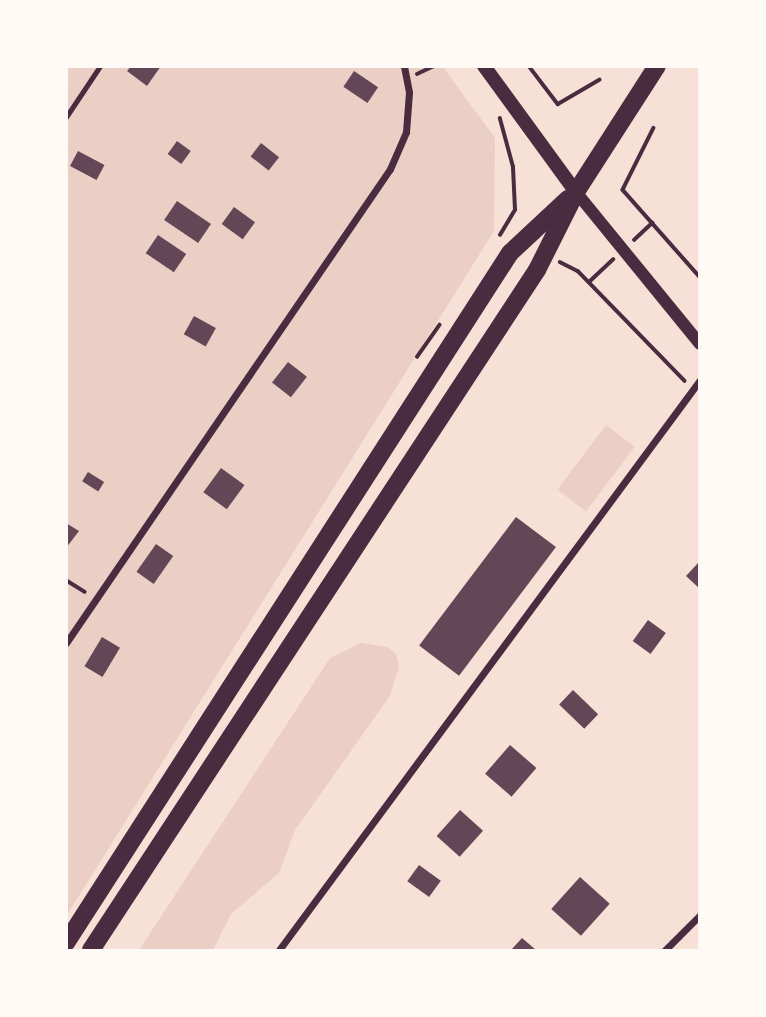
<!DOCTYPE html>
<html>
<head>
<meta charset="utf-8">
<style>
  body { margin:0 }
  #map { position:relative; width:766px; height:1017px; overflow:hidden; background:#f7e1d7; font-family:Mulish,sans-serif }
  div>[style] { position:absolute }
  .green>* { inset:0; background:#ebcfc5; transform-origin:0 0 }
  .building>* { inset:0; background:#644757; transform-origin:0 0 }
  .path>* { height:3.5px; margin:-1.75px; padding:0 1.75px; transform-origin:1.75px; border-radius:1.75px; background:#4a2c40 }
  .service>* { height:5px; margin:-2.5px; padding:0 2.5px; transform-origin:2.5px; border-radius:2.5px; background:#4a2c40 }
  .minor>* { height:7px; margin:-3.5px; padding:0 3.5px; transform-origin:3.5px; border-radius:3.5px; background:#4a2c40 }
  .tertiary>* { height:12px; margin:-6px; padding:0 6px; transform-origin:6px; border-radius:6px; background:#4a2c40 }
  .secondary>* { height:14px; margin:-7px; padding:0 7px; transform-origin:7px; border-radius:7px; background:#4a2c40 }
  .primary>* { height:18px; margin:-9px; padding:0 9px; transform-origin:9px; border-radius:9px; background:#4a2c40 }
  span { translate:-50% -50%; white-space:nowrap; text-align:center; line-height:1.15; -webkit-text-stroke:7px #fffaf5; paint-order:stroke }
  .frame { position:absolute; inset:0; border:68px solid #fffaf5; pointer-events:none }
</style>
</head>
<body>
<div id="map">
  <div class="green">
    <div style="clip-path:polygon(67px 67px,443px 67px,495px 138px,494px 231px,67px 915px)"></div>
    <div style="left:606px;top:425px;width:36px;height:81px;rotate:37deg"></div>
    <div style="clip-path:polygon(361px 643px,388px 647px,396px 654px,399px 667px,390px 696px,295px 830px,279px 873px,231px 914px,213px 950px,139px 950px,330px 658px)"></div>
  </div>
  <div class="building">
    <div style="clip-path:polygon(131px 66px,161px 66px,147px 86px,127px 71px)"></div>
    <div style="left:354px;top:71px;width:29px;height:19px;rotate:34deg"></div>
    <div style="left:177px;top:141px;width:17px;height:16px;rotate:36deg"></div>
    <div style="left:261px;top:143px;width:23px;height:17px;rotate:38deg"></div>
    <div style="left:78px;top:151px;width:30px;height:17px;rotate:28deg"></div>
    <div style="left:177px;top:201px;width:41px;height:23px;rotate:34deg"></div>
    <div style="left:234px;top:207px;width:26px;height:21px;rotate:36deg"></div>
    <div style="left:158px;top:235px;width:34px;height:22px;rotate:34deg"></div>
    <div style="left:194px;top:316px;width:25px;height:21px;rotate:29deg"></div>
    <div style="left:288px;top:362px;width:24px;height:26px;rotate:38deg"></div>
    <div style="left:221px;top:468px;width:29px;height:30px;rotate:36deg"></div>
    <div style="left:88px;top:472px;width:19px;height:11px;rotate:32deg"></div>
    <div style="left:516px;top:517px;width:50px;height:161px;rotate:37deg"></div>
    <div style="clip-path:polygon(66px 523px,79px 531px,66px 548px)"></div>
    <div style="left:156px;top:544px;width:21px;height:34px;rotate:35deg"></div>
    <div style="clip-path:polygon(698px 563px,700px 564px,700px 589px,686px 576px)"></div>
    <div style="left:648px;top:620px;width:22px;height:26px;rotate:36deg"></div>
    <div style="left:102px;top:637px;width:21px;height:34px;rotate:31deg"></div>
    <div style="left:573px;top:690px;width:35px;height:20px;rotate:44deg"></div>
    <div style="left:510px;top:745px;width:35px;height:38px;rotate:41deg"></div>
    <div style="left:460px;top:810px;width:31px;height:35px;rotate:42deg"></div>
    <div style="left:419px;top:865px;width:27px;height:20px;rotate:36deg"></div>
    <div style="left:580px;top:877px;width:40px;height:43px;rotate:42deg"></div>
    <div style="clip-path:polygon(522px 938px,536px 950px,511px 950px)"></div>
  </div>
  <div class="path">
    <div style="left:529px;top:66px;width:48px;rotate:52.7deg"></div>
    <div style="left:558px;top:104px;width:48px;rotate:-30.3deg"></div>
    <div style="left:417px;top:74px;width:19px;rotate:-25deg"></div>
    <div style="left:654px;top:128px;width:69px;rotate:116.6deg"></div>
    <div style="left:623px;top:190px;width:116px;rotate:48.5deg"></div>
    <div style="left:500px;top:235px;width:29px;rotate:-59deg"></div>
    <div style="left:515px;top:210px;width:43px;rotate:-92.7deg"></div>
    <div style="left:513px;top:167px;width:50px;rotate:-105.2deg"></div>
    <div style="left:634px;top:240px;width:25px;rotate:-43deg"></div>
    <div style="left:560px;top:262px;width:20px;rotate:27deg"></div>
    <div style="left:578px;top:271px;width:153px;rotate:45.8deg"></div>
    <div style="left:589px;top:282px;width:33px;rotate:-43deg"></div>
    <div style="left:417px;top:357px;width:39px;rotate:-55deg"></div>
    <div style="left:66px;top:580px;width:22px;rotate:32deg"></div>
  </div>
  <div class="service">
    <div style="left:66px;top:117px;width:61px;rotate:-56.3deg"></div>
  </div>
  <div class="minor">
    <div style="left:66px;top:643px;width:574px;rotate:-55.65deg"></div>
    <div style="left:390px;top:169px;width:40px;rotate:-66.6deg"></div>
    <div style="left:406px;top:132px;width:40px;rotate:-85.7deg"></div>
    <div style="left:409px;top:92px;width:26px;rotate:-101deg"></div>
    <div style="left:279px;top:950px;width:709px;rotate:-53.55deg"></div>
    <div style="left:665px;top:950px;width:49px;rotate:-45deg"></div>
  </div>
  <div class="tertiary">
    <div style="left:576px;top:192px;width:196px;rotate:50.8deg"></div>
  </div>
  <div class="secondary">
    <div style="left:484px;top:66px;width:156px;rotate:53.9deg"></div>
  </div>
  <div class="primary">
    <div style="left:66px;top:943px;width:821px;rotate:-57.24deg"></div>
    <div style="left:510px;top:253px;width:79px;rotate:-43deg"></div>
    <div style="left:91px;top:950px;width:813px;rotate:-56.74deg"></div>
    <div style="left:537px;top:270px;width:87px;rotate:-63.4deg"></div>
    <div style="left:576px;top:192px;width:150px;rotate:-57.3deg"></div>
  </div>
  <div class="frame"></div>
</div>
</body>
</html>
